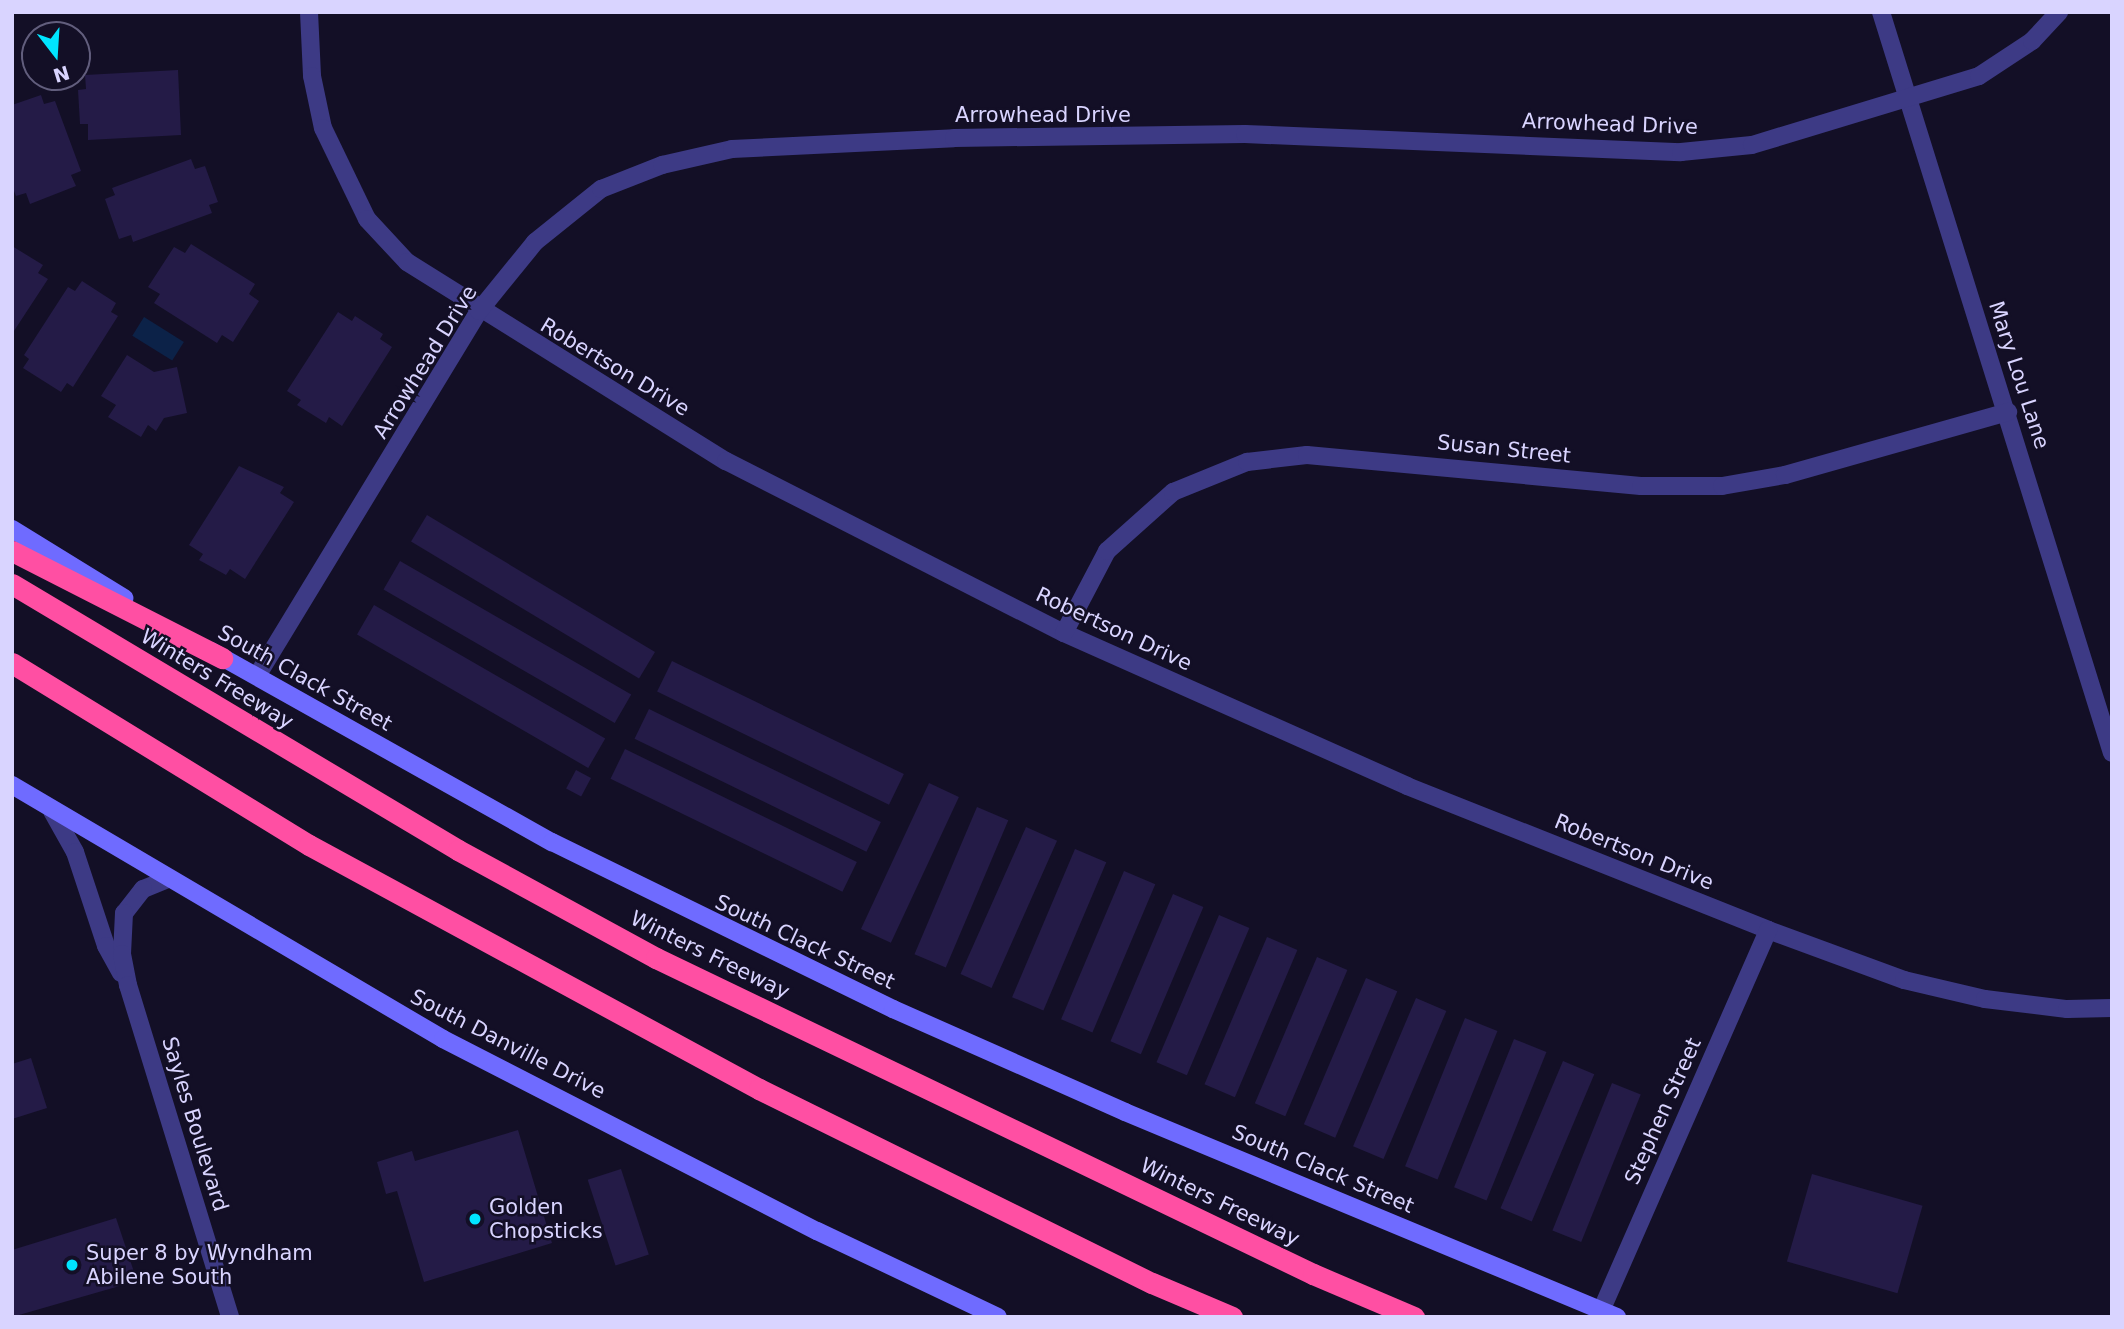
<!DOCTYPE html>
<html>
<head>
<meta charset="utf-8">
<style>
  body { margin:0 }
  #map { position:relative; width:2124px; height:1329px; overflow:hidden; background:#130f26; font-family:"DejaVu Sans",sans-serif }
  div>[style] { position:absolute }
  .water>* { inset:0; background:#0c2248; transform-origin:0 0 }
  .building>* { inset:0; background:#241b47; transform-origin:0 0 }
  .minor>* { height:18px; margin:-9px; padding:0 9px; transform-origin:9px; border-radius:9px; background:#3d3a85 }
  .secondary>* { height:18px; margin:-9px; padding:0 9px; transform-origin:9px; border-radius:9px; background:#6f6bff }
  .motorway>* { height:21px; margin:-10.5px; padding:0 10.5px; transform-origin:10.5px; border-radius:10.5px; background:#ff4fa3 }
  .dots>* { width:19px; height:19px; translate:-50% -50%; box-sizing:border-box; border:4px solid #130f26; border-radius:50% }
  span { translate:-50% -50%; white-space:nowrap; text-align:center; line-height:1.15; -webkit-text-stroke:5px #130f26; paint-order:stroke }
  .street-label { font-size:21px; color:#d9d4ff }
  .poi-label { font-size:21px; color:#d9d4ff }
  .left { translate:0 -50%; text-align:left }
  .frame { position:absolute; inset:0; border:14px solid #d9d4ff; pointer-events:none }
  .north { position:absolute; left:21px; top:21px; width:70px; height:70px; box-sizing:border-box; background:#130f26; border:2px solid #625e7d; border-radius:50%; rotate:163deg; font-size:19px; font-weight:700; line-height:28px; text-align:center; color:#d9d4ff }
  .north::after { content:''; display:block; margin:auto; width:24px; height:32px; background:#00e5ff; clip-path:polygon(50% 0,100% 100%,50% 72%,0 100%) }
</style>
</head>
<body>
<div id="map">
  <div class="water">
    <div style="left:144px;top:317px;width:47px;height:22px;rotate:32deg"></div>
  </div>
  <div class="building">
    <div style="clip-path:polygon(178px 70px,181px 135px,88px 140px,88px 124px,80px 124px,78px 90px,86px 89px,85px 75px)"></div>
    <div style="clip-path:polygon(41px 95px,44px 104px,55px 101px,81px 171px,71px 175px,76px 186px,30px 204px,26px 193px,16px 196px,12px 186px,12px 105px)"></div>
    <div style="clip-path:polygon(191px 159px,195px 169px,205px 166px,218px 202px,209px 205px,212px 213px,133px 242px,131px 235px,119px 239px,105px 199px,115px 195px,112px 188px)"></div>
    <div style="clip-path:polygon(191px 244px,255px 284px,249px 294px,259px 301px,233px 342px,222px 335px,217px 343px,154px 303px,160px 294px,148px 287px,174px 247px,185px 253px)"></div>
    <div style="clip-path:polygon(12px 246px,43px 265px,38px 273px,48px 279px,12px 334px)"></div>
    <div style="clip-path:polygon(82px 281px,116px 303px,111px 312px,118px 316px,73px 387px,67px 383px,61px 392px,23px 368px,29px 359px,24px 355px,68px 287px,75px 291px)"></div>
    <div style="clip-path:polygon(338px 312px,352px 321px,355px 316px,383px 334px,380px 339px,392px 347px,342px 426px,329px 417px,326px 423px,297px 405px,301px 400px,287px 391px)"></div>
    <div style="clip-path:polygon(127px 355px,154px 372px,177px 367px,187px 413px,164px 418px,156px 431px,148px 425px,141px 437px,108px 417px,116px 405px,101px 396px)"></div>
    <div style="clip-path:polygon(239px 466px,284px 487px,280px 493px,294px 502px,245px 579px,230px 569px,226px 575px,199px 560px,203px 554px,189px 545px)"></div>
    <div style="left:427px;top:515px;width:266px;height:31px;rotate:31deg"></div>
    <div style="left:400px;top:561px;width:267px;height:33px;rotate:30deg"></div>
    <div style="left:374px;top:605px;width:267px;height:34px;rotate:30deg"></div>
    <div style="left:672px;top:661px;width:258px;height:34px;rotate:26deg"></div>
    <div style="left:649px;top:709px;width:258px;height:33px;rotate:26deg"></div>
    <div style="left:625px;top:749px;width:258px;height:33px;rotate:26deg"></div>
    <div style="left:576px;top:770px;width:17px;height:21px;rotate:28deg"></div>
    <div style="left:929px;top:783px;width:33px;height:161px;rotate:25deg"></div>
    <div style="left:977px;top:807px;width:34px;height:160px;rotate:23deg"></div>
    <div style="left:1026px;top:827px;width:34px;height:161px;rotate:24deg"></div>
    <div style="left:1075px;top:849px;width:34px;height:161px;rotate:23deg"></div>
    <div style="left:1124px;top:871px;width:34px;height:161px;rotate:23deg"></div>
    <div style="left:1173px;top:894px;width:33px;height:160px;rotate:23deg"></div>
    <div style="left:1219px;top:915px;width:33px;height:160px;rotate:23deg"></div>
    <div style="left:1267px;top:937px;width:33px;height:160px;rotate:23deg"></div>
    <div style="left:1317px;top:957px;width:33px;height:159px;rotate:23deg"></div>
    <div style="left:1366px;top:978px;width:34px;height:159px;rotate:23deg"></div>
    <div style="left:1416px;top:998px;width:33px;height:161px;rotate:23deg"></div>
    <div style="left:1465px;top:1018px;width:35px;height:160px;rotate:22deg"></div>
    <div style="left:1514px;top:1039px;width:35px;height:160px;rotate:22deg"></div>
    <div style="clip-path:polygon(31px 1058px,47px 1108px,12px 1119px,12px 1064px)"></div>
    <div style="left:1563px;top:1061px;width:34px;height:160px;rotate:23deg"></div>
    <div style="left:1612px;top:1083px;width:31px;height:159px;rotate:22deg"></div>
    <div style="clip-path:polygon(518px 1130px,552px 1243px,424px 1282px,397px 1191px,386px 1194px,377px 1162px,412px 1151px,415px 1161px)"></div>
    <div style="left:621px;top:1169px;width:90px;height:35px;rotate:72deg"></div>
    <div style="left:1812px;top:1174px;width:115px;height:91px;rotate:16deg"></div>
    <div style="clip-path:polygon(116px 1218px,137px 1281px,12px 1317px,12px 1250px)"></div>
  </div>
  <div class="minor">
    <div style="left:309px;top:12px;width:64px;rotate:87.3deg"></div>
    <div style="left:312px;top:76px;width:53px;rotate:78.1deg"></div>
    <div style="left:323px;top:128px;width:101px;rotate:64.2deg"></div>
    <div style="left:367px;top:219px;width:59px;rotate:47.1deg"></div>
    <div style="left:407px;top:262px;width:376px;rotate:32deg"></div>
    <div style="left:726px;top:461px;width:379px;rotate:27deg"></div>
    <div style="left:1064px;top:633px;width:376px;rotate:24deg"></div>
    <div style="left:1407px;top:786px;width:389px;rotate:21.7deg"></div>
    <div style="left:1768px;top:930px;width:145px;rotate:20.2deg"></div>
    <div style="left:1904px;top:980px;width:83px;rotate:13.2deg"></div>
    <div style="left:1985px;top:999px;width:83px;rotate:7deg"></div>
    <div style="left:2067px;top:1009px;width:45px;rotate:-1.3deg"></div>
    <div style="left:1881px;top:12px;width:776px;rotate:72.69deg"></div>
    <div style="left:1064px;top:633px;width:93px;rotate:-62.3deg"></div>
    <div style="left:1107px;top:551px;width:89px;rotate:-41.8deg"></div>
    <div style="left:1173px;top:492px;width:80px;rotate:-22.1deg"></div>
    <div style="left:1247px;top:462px;width:60px;rotate:-6.7deg"></div>
    <div style="left:1307px;top:455px;width:335px;rotate:5.3deg"></div>
    <div style="left:1641px;top:486px;width:81px"></div>
    <div style="left:1722px;top:486px;width:64px;rotate:-9.9deg"></div>
    <div style="left:1785px;top:475px;width:232px;rotate:-15.8deg"></div>
    <div style="left:257px;top:676px;width:427px;rotate:-58.7deg"></div>
    <div style="left:479px;top:311px;width:89px;rotate:-50.9deg"></div>
    <div style="left:535px;top:242px;width:85px;rotate:-38.8deg"></div>
    <div style="left:601px;top:189px;width:66px;rotate:-21.5deg"></div>
    <div style="left:662px;top:165px;width:72px;rotate:-12.9deg"></div>
    <div style="left:732px;top:149px;width:222px;rotate:-2.8deg"></div>
    <div style="left:954px;top:138px;width:291px;rotate:-0.8deg"></div>
    <div style="left:1245px;top:134px;width:436px;rotate:2.4deg"></div>
    <div style="left:1681px;top:152px;width:71px;rotate:-5.6deg"></div>
    <div style="left:1752px;top:145px;width:237px;rotate:-16.9deg"></div>
    <div style="left:1979px;top:76px;width:64px;rotate:-33.4deg"></div>
    <div style="left:2032px;top:41px;width:40px;rotate:-47deg"></div>
    <div style="left:52px;top:811px;width:47px;rotate:60.7deg"></div>
    <div style="left:75px;top:852px;width:99px;rotate:71.7deg"></div>
    <div style="left:106px;top:946px;width:31px;rotate:61deg"></div>
    <div style="left:168px;top:879px;width:27px;rotate:158deg"></div>
    <div style="left:143px;top:889px;width:31px;rotate:128deg"></div>
    <div style="left:124px;top:913px;width:41px;rotate:92.8deg"></div>
    <div style="left:122px;top:954px;width:32px;rotate:79deg"></div>
    <div style="left:128px;top:985px;width:347px;rotate:72.9deg"></div>
    <div style="left:1601px;top:1311px;width:416px;rotate:-66.3deg"></div>
  </div>
  <div class="secondary">
    <div style="left:12px;top:529px;width:132px;rotate:31.6deg"></div>
    <div style="left:211px;top:651px;width:391px;rotate:29.3deg"></div>
    <div style="left:552px;top:842px;width:380px;rotate:26.1deg"></div>
    <div style="left:893px;top:1009px;width:254px;rotate:23.9deg"></div>
    <div style="left:1125px;top:1112px;width:533px;rotate:22.62deg"></div>
    <div style="left:12px;top:785px;width:500px;rotate:30.51deg"></div>
    <div style="left:443px;top:1039px;width:420px;rotate:27.2deg"></div>
    <div style="left:817px;top:1231px;width:200px;rotate:25.4deg"></div>
  </div>
  <div class="motorway">
    <div style="left:12px;top:551px;width:236px;rotate:27deg"></div>
    <div style="left:12px;top:584px;width:519px;rotate:30.81deg"></div>
    <div style="left:458px;top:850px;width:226px;rotate:28.6deg"></div>
    <div style="left:656px;top:958px;width:729px;rotate:25.69deg"></div>
    <div style="left:1313px;top:1274px;width:110px;rotate:23.1deg"></div>
    <div style="left:12px;top:663px;width:348px;rotate:31.5deg"></div>
    <div style="left:309px;top:845px;width:512px;rotate:28.47deg"></div>
    <div style="left:759px;top:1089px;width:438px;rotate:26.3deg"></div>
    <div style="left:1152px;top:1283px;width:87px;rotate:23deg"></div>
  </div>
  <div class="dots">
    <div style="left:475px;top:1219px;background:#00e5ff"></div>
    <div style="left:72px;top:1265px;background:#00e5ff"></div>
  </div>
  <div class="street-label">
    <span style="left:1043px;top:115px">Arrowhead Drive</span>
    <span style="left:1610px;top:124px;rotate:2deg">Arrowhead Drive</span>
    <span style="left:425px;top:362px;rotate:-58deg">Arrowhead Drive</span>
    <span style="left:615px;top:367px;rotate:31deg">Robertson Drive</span>
    <span style="left:2019px;top:375px;rotate:72deg">Mary Lou Lane</span>
    <span style="left:1504px;top:449px;rotate:6deg">Susan Street</span>
    <span style="left:1114px;top:629px;rotate:25deg">Robertson Drive</span>
    <span style="left:305px;top:678px;rotate:29deg">South Clack Street</span>
    <span style="left:217px;top:679px;rotate:31deg">Winters Freeway</span>
    <span style="left:1634px;top:852px;rotate:22deg">Robertson Drive</span>
    <span style="left:805px;top:942px;rotate:25deg">South Clack Street</span>
    <span style="left:710px;top:955px;rotate:26deg">Winters Freeway</span>
    <span style="left:508px;top:1044px;rotate:27deg">South Danville Drive</span>
    <span style="left:1663px;top:1111px;rotate:-66deg">Stephen Street</span>
    <span style="left:195px;top:1124px;rotate:73deg">Sayles Boulevard</span>
    <span style="left:1323px;top:1169px;rotate:23deg">South Clack Street</span>
    <span style="left:1220px;top:1202px;rotate:26deg">Winters Freeway</span>
  </div>
  <div class="poi-label">
    <span class="left" style="left:489px;top:1219px">Golden<br>Chopsticks</span>
    <span class="left" style="left:86px;top:1265px">Super 8 by Wyndham<br>Abilene South</span>
  </div>
  <div class="frame"></div>
  <div class="north">N</div>
</div>
</body>
</html>
